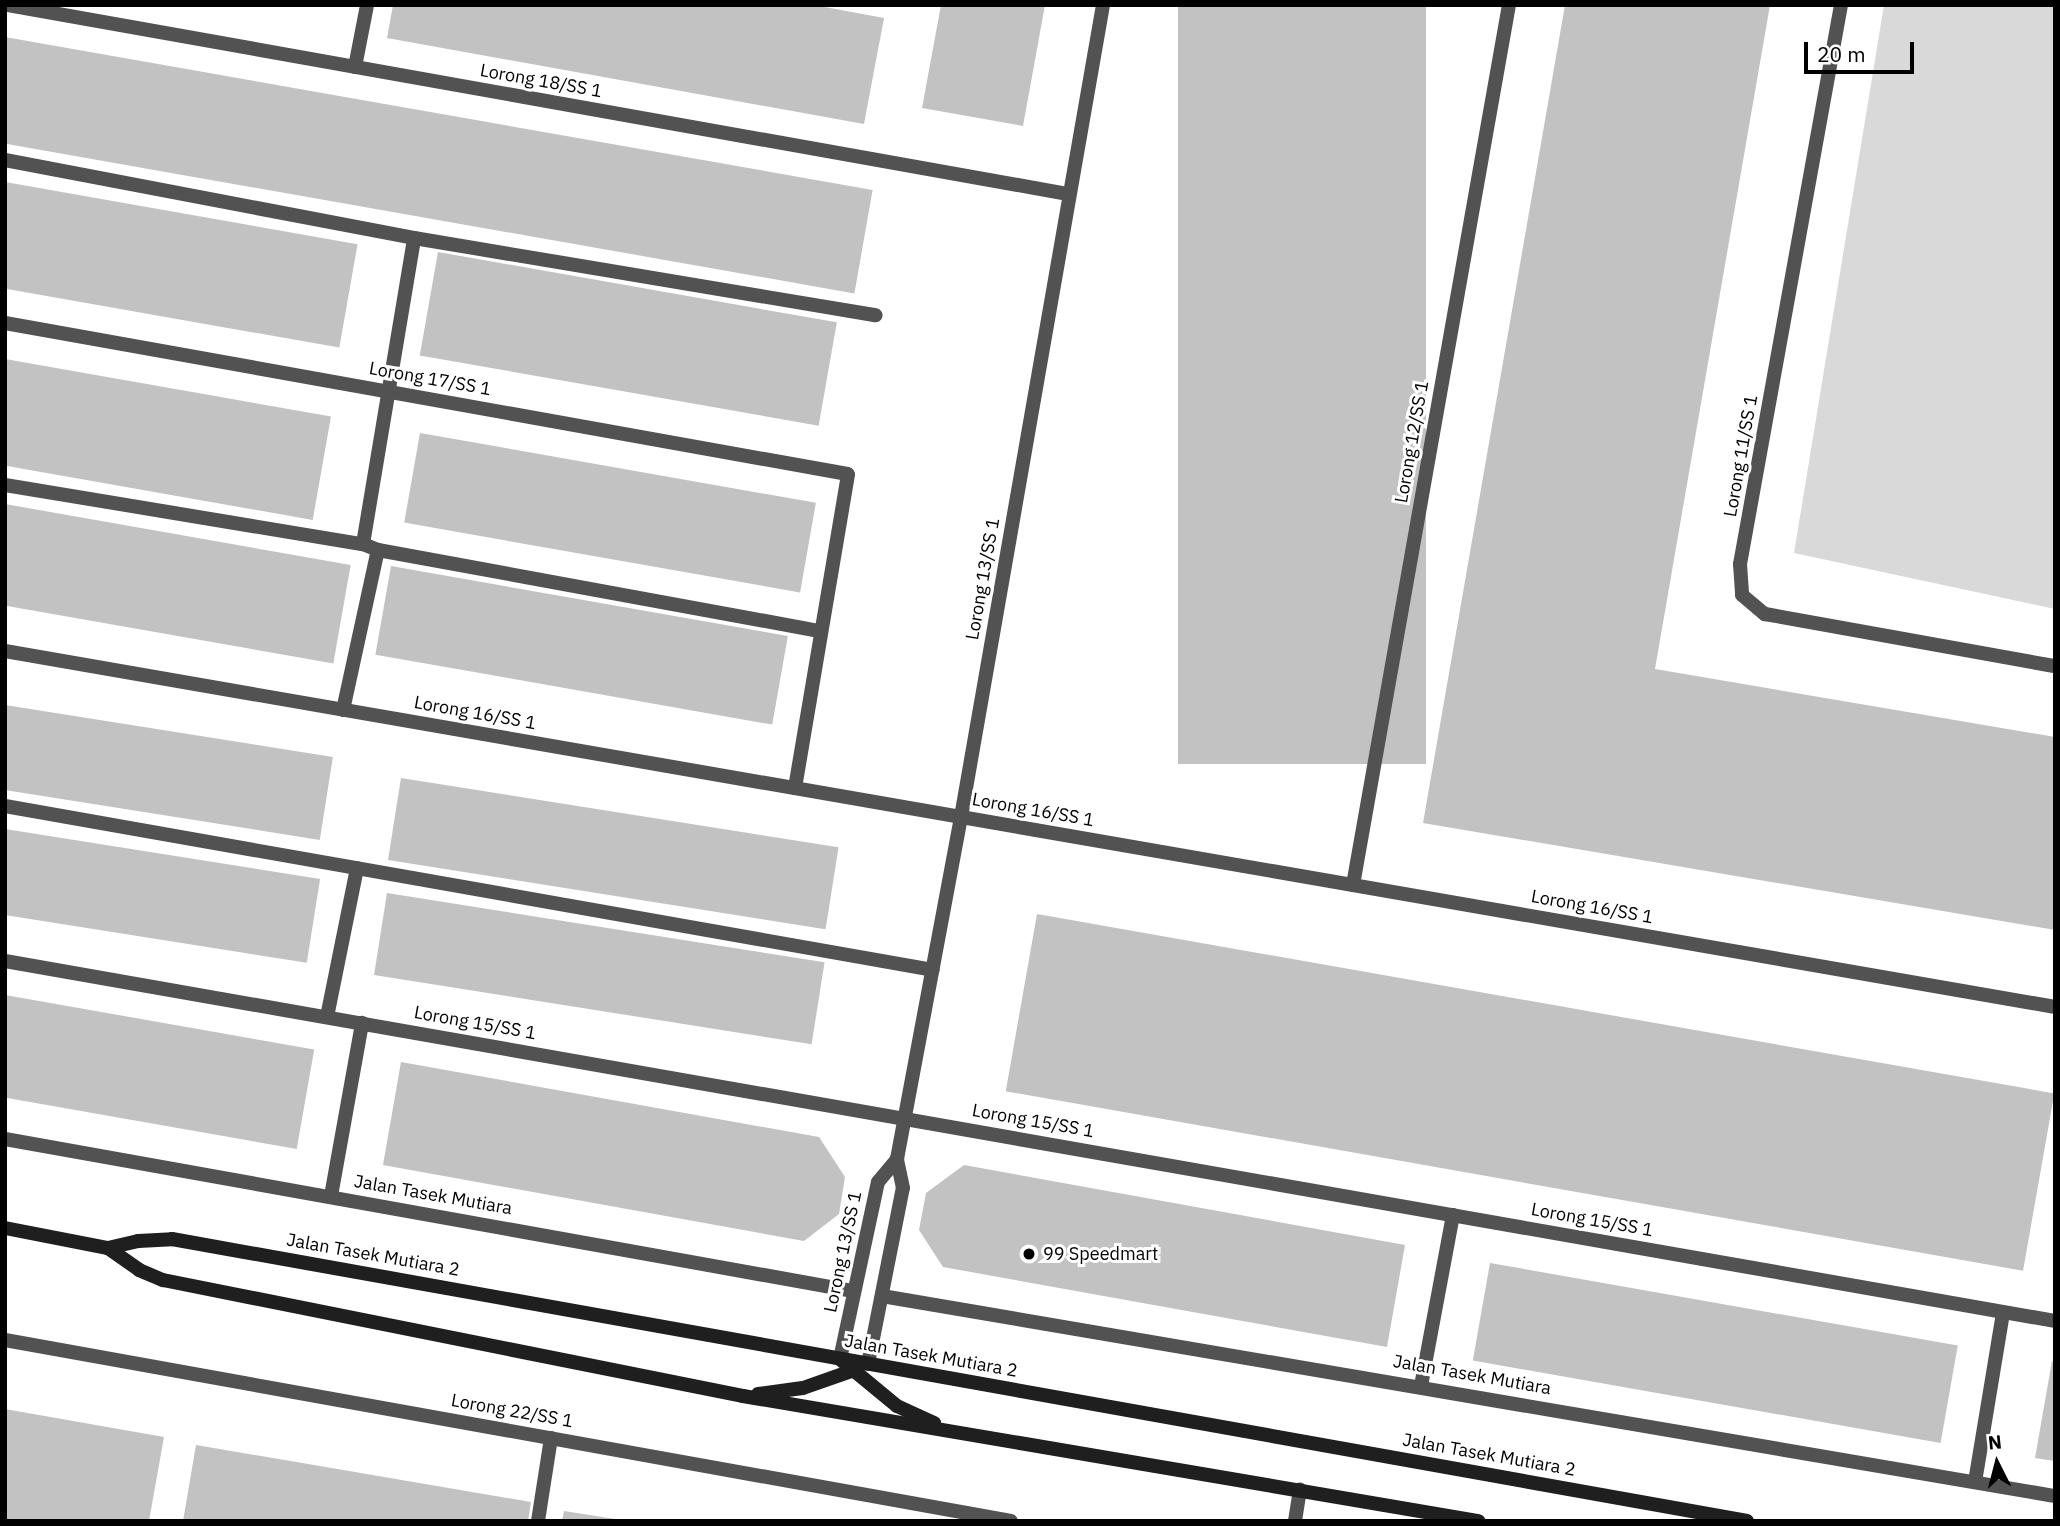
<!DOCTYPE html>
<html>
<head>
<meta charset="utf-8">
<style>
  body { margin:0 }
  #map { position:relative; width:2060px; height:1526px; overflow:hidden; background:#fff; font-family:"IBM Plex Sans",sans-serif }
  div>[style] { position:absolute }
  .green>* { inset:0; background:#d9d9d9 }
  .building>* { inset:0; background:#c2c2c2; transform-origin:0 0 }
  .lane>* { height:14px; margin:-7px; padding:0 7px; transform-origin:7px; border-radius:7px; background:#525252 }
  .street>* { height:14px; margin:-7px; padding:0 7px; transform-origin:7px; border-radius:7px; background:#525252 }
  .secondary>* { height:14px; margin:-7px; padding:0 7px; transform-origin:7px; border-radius:7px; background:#1f1f1f }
  .dots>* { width:19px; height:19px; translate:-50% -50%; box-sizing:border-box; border:4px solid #fff; border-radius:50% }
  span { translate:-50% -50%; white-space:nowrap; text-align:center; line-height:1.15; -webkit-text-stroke:6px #fff; paint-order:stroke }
  .street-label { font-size:18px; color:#000 }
  .poi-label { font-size:18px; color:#000 }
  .left { translate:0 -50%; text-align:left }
  .frame { position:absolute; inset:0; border:7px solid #000; pointer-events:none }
  .north { position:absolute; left:1962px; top:1428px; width:70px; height:70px; -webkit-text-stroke:5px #fff; paint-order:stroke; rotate:354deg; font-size:19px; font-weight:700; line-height:28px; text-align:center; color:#000 }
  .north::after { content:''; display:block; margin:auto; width:24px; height:32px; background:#000; clip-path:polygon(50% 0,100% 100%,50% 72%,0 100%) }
  .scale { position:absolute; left:1804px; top:42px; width:110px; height:32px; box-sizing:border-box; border:4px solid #000; border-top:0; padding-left:9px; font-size:21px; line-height:24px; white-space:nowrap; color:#000; -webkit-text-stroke:5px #fff; paint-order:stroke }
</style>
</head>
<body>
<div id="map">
  <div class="green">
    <div style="clip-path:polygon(1884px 5px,2055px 5px,2055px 609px,1794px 553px)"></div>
  </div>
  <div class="building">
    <div style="clip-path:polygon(393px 5px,814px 5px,884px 18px,864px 124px,387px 38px)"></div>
    <div style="clip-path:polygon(941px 5px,1045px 5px,1023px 126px,922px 108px)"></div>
    <div style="left:1178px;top:5px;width:248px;height:759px"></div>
    <div style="clip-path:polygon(1565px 5px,1770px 5px,1655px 669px,2055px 737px,2055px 930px,1423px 823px)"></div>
    <div style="left:5px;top:37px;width:881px;height:105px;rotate:10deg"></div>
    <div style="left:5px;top:182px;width:358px;height:105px;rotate:10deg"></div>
    <div style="left:438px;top:252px;width:405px;height:105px;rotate:10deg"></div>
    <div style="left:5px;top:359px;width:331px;height:105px;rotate:10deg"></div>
    <div style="left:420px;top:433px;width:402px;height:91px;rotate:10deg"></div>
    <div style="left:5px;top:504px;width:351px;height:100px;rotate:10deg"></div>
    <div style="left:391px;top:566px;width:403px;height:90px;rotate:10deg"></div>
    <div style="left:5px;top:705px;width:332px;height:84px;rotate:9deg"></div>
    <div style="left:401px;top:778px;width:443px;height:83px;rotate:9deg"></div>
    <div style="left:5px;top:829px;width:319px;height:85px;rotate:9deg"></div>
    <div style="left:387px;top:893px;width:443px;height:83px;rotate:9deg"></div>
    <div style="left:1037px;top:914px;width:1033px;height:180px;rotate:10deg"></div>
    <div style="left:5px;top:995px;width:314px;height:101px;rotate:10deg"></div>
    <div style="clip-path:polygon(401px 1062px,819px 1137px,845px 1177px,839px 1214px,804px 1241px,383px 1165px)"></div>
    <div style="clip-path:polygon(964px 1165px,1405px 1245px,1387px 1347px,943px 1267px,919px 1230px,926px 1193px)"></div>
    <div style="left:1490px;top:1263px;width:475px;height:99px;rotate:10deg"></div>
    <div style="clip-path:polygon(2052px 1361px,2055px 1362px,2055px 1461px,2035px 1458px)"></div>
    <div style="clip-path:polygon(5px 1409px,164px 1437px,149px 1521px,5px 1521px)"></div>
    <div style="clip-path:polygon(196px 1445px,531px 1502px,528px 1521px,183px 1521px)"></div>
    <div style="clip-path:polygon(564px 1511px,615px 1519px,615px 1521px,562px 1521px)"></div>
  </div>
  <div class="lane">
    <div style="left:355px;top:67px;width:63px;rotate:-79deg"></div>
    <div style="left:5px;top:160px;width:416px;rotate:10.8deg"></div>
    <div style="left:414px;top:238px;width:468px;rotate:9.5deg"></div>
    <div style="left:5px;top:485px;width:363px;rotate:9.4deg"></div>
    <div style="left:363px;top:544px;width:16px;rotate:22deg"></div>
    <div style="left:378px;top:550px;width:449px;rotate:10.4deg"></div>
    <div style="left:363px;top:544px;width:310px;rotate:-80.5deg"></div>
    <div style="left:343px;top:710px;width:164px;rotate:-77.7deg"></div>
    <div style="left:795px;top:788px;width:318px;rotate:-80.4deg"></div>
    <div style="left:5px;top:806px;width:942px;rotate:10.02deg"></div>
    <div style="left:327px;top:1017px;width:152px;rotate:-78.6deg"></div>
    <div style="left:538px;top:1521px;width:84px;rotate:-81.1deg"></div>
  </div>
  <div class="street">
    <div style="left:8px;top:5px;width:1077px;rotate:10.11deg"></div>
    <div style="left:1841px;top:5px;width:568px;rotate:100.24deg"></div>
    <div style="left:1740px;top:564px;width:31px;rotate:86deg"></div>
    <div style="left:1742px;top:595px;width:30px;rotate:40deg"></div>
    <div style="left:1765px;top:614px;width:295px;rotate:10.2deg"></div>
    <div style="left:5px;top:323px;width:856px;rotate:10.16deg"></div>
    <div style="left:5px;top:651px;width:2081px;rotate:9.85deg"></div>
    <div style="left:1353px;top:885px;width:894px;rotate:-79.95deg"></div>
    <div style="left:5px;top:961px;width:2081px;rotate:9.96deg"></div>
    <div style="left:5px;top:1139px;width:862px;rotate:10.16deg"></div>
    <div style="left:331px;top:1196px;width:176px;rotate:-79.8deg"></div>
    <div style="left:882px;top:1296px;width:1190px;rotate:9.68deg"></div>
    <div style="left:5px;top:1340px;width:1022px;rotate:10.2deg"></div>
    <div style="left:840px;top:1359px;width:181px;rotate:-77.9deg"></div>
    <div style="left:878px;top:1182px;width:30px;rotate:-50deg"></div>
    <div style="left:868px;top:1364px;width:179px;rotate:-78.8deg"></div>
    <div style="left:903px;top:1188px;width:30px;rotate:-102deg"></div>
    <div style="left:897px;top:1159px;width:348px;rotate:-79.4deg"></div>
    <div style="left:961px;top:817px;width:824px;rotate:-80.08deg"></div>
    <div style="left:1421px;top:1386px;width:174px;rotate:-79.4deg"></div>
    <div style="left:1975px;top:1482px;width:172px;rotate:-80.6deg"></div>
    <div style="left:1295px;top:1521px;width:32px;rotate:-81deg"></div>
  </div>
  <div class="secondary">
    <div style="left:5px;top:1228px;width:105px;rotate:11deg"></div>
    <div style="left:108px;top:1248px;width:31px;rotate:-13deg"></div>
    <div style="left:138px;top:1241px;width:34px;rotate:-3deg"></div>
    <div style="left:172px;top:1239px;width:1600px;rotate:10.15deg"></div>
    <div style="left:108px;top:1248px;width:38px;rotate:35deg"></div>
    <div style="left:139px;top:1270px;width:26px;rotate:23deg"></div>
    <div style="left:163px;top:1280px;width:591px;rotate:11.31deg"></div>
    <div style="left:743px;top:1396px;width:746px;rotate:9.65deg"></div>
    <div style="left:840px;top:1359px;width:74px;rotate:39.5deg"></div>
    <div style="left:897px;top:1406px;width:41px;rotate:24.7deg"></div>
    <div style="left:758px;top:1394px;width:45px;rotate:-7.6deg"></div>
    <div style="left:803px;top:1388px;width:57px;rotate:-19.4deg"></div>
  </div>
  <div class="dots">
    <div style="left:1029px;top:1254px;background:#000"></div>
  </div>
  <div class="street-label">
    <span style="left:541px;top:81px;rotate:10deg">Lorong 18/SS 1</span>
    <span style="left:430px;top:379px;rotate:10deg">Lorong 17/SS 1</span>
    <span style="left:1412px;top:442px;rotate:-80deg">Lorong 12/SS 1</span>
    <span style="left:1741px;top:456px;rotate:-80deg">Lorong 11/SS 1</span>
    <span style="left:983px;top:579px;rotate:-80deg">Lorong 13/SS 1</span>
    <span style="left:475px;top:713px;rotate:10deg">Lorong 16/SS 1</span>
    <span style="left:1033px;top:810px;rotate:10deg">Lorong 16/SS 1</span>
    <span style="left:1592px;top:907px;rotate:10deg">Lorong 16/SS 1</span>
    <span style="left:475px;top:1023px;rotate:10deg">Lorong 15/SS 1</span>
    <span style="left:1033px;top:1121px;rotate:10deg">Lorong 15/SS 1</span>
    <span style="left:433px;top:1195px;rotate:10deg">Jalan Tasek Mutiara</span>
    <span style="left:1592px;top:1220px;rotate:10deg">Lorong 15/SS 1</span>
    <span style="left:843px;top:1252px;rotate:-78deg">Lorong 13/SS 1</span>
    <span style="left:373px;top:1255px;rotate:10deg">Jalan Tasek Mutiara 2</span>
    <span style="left:931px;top:1356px;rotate:10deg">Jalan Tasek Mutiara 2</span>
    <span style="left:1472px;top:1375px;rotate:10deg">Jalan Tasek Mutiara</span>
    <span style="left:512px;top:1411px;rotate:10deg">Lorong 22/SS 1</span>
    <span style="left:1489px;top:1455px;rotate:10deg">Jalan Tasek Mutiara 2</span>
  </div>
  <div class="poi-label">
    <span class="left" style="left:1043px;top:1254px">99 Speedmart</span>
  </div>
  <div class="frame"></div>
  <div class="north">N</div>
  <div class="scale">20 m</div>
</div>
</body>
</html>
